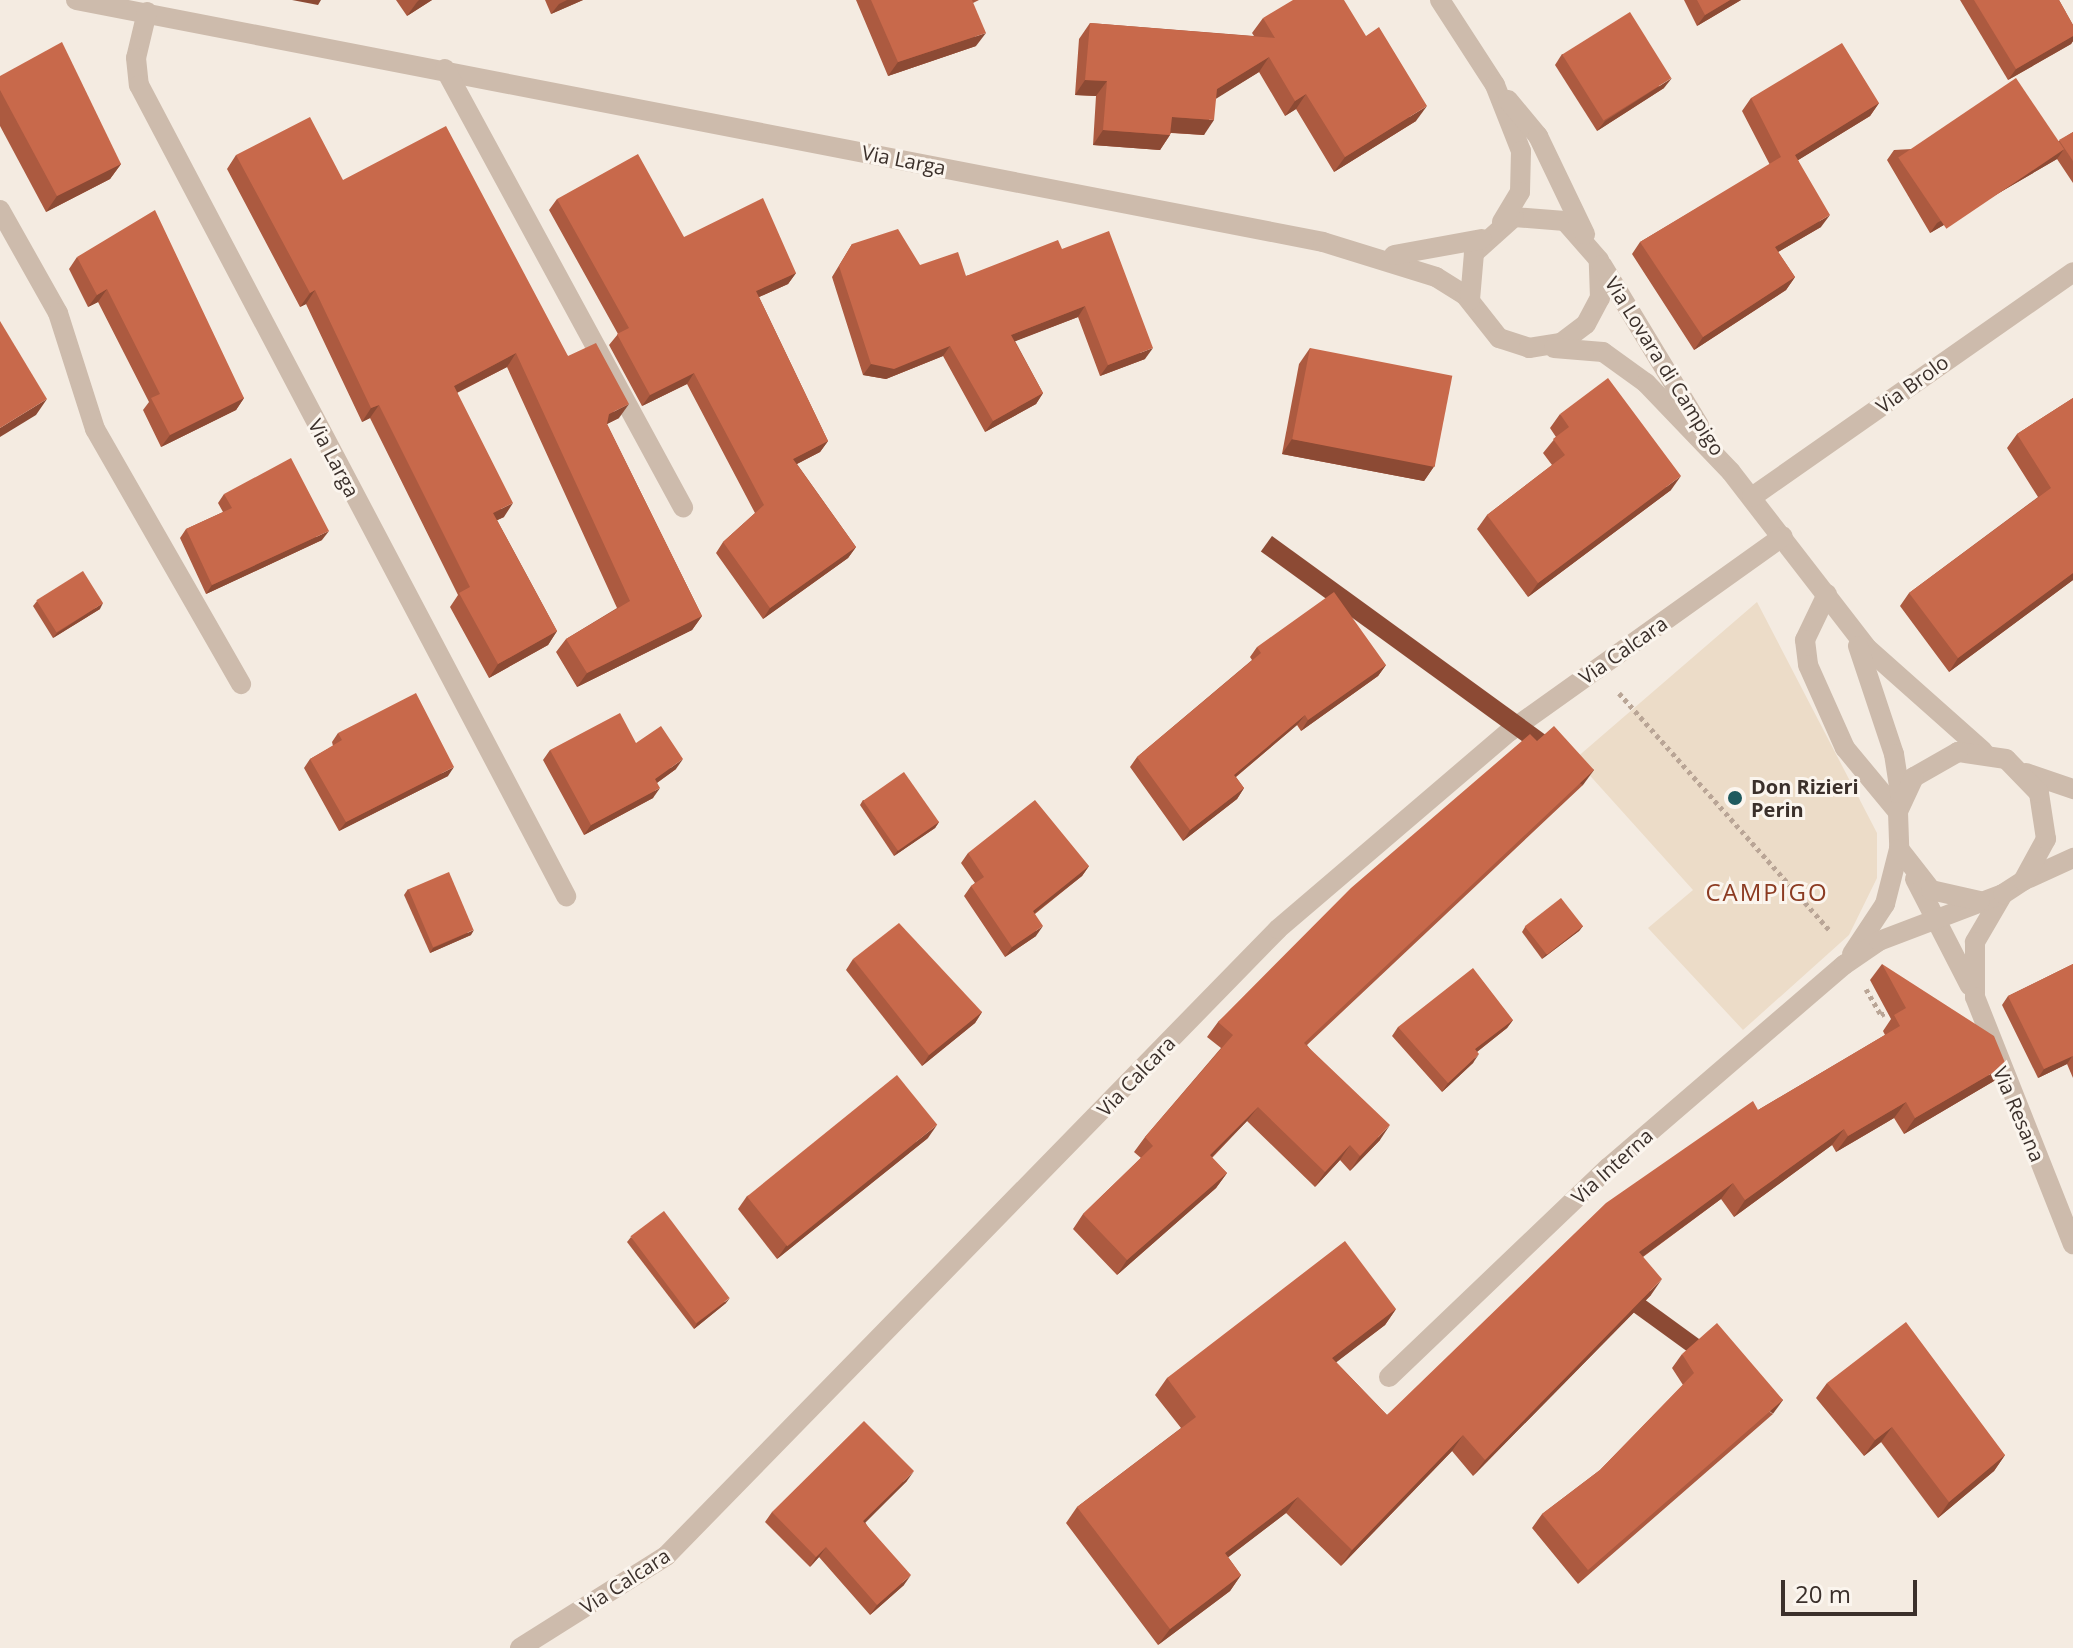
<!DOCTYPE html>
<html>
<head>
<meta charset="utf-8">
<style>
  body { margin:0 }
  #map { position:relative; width:2073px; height:1648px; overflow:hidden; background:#f4ebe1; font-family:"Open Sans",sans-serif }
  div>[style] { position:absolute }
  .plaza>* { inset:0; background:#ecdcc8 }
  .path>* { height:5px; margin-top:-2.5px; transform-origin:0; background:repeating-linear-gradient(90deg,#b9a596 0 4px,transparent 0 8px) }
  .minor>* { height:20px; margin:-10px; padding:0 10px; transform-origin:10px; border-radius:10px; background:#cdbbac }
  .wall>* { inset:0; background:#ac5a40 }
  .shaded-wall>* { inset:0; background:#8c4a34; transform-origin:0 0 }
  .building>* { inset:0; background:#c8694b; transform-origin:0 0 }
  .dots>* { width:22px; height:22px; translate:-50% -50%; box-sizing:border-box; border:4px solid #fbf5ee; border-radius:50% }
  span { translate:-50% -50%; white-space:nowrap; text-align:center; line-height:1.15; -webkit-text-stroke:6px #fbf5ee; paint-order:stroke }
  .street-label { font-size:20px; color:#3b302b }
  .poi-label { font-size:20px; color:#3b302b; font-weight:700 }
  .left { translate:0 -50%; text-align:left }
  .quarter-label { font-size:24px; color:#8c3b22; letter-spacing:2px }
  .scale { position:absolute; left:1781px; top:1580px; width:136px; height:36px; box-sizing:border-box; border:4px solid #3b302b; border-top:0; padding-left:10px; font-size:24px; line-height:28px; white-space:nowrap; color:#3b302b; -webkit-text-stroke:6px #fbf5ee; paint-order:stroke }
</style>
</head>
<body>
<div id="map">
  <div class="plaza">
    <div style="clip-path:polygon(1757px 602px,1877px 833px,1877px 878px,1849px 935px,1743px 1030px,1648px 928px,1693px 890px,1575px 759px)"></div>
  </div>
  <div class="path">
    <div style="left:1619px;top:693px;width:318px;rotate:48.4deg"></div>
    <div style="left:1866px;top:989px;width:30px;rotate:60deg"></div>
    <div style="left:1881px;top:1015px;width:11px;rotate:-27deg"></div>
  </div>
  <div class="minor">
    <div style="left:76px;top:0;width:1270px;rotate:10.98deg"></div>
    <div style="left:1323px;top:242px;width:118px;rotate:17.2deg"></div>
    <div style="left:1436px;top:277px;width:34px;rotate:32deg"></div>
    <div style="left:1465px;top:295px;width:55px;rotate:51.7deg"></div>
    <div style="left:1499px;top:338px;width:32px;rotate:18deg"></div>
    <div style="left:1529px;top:348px;width:32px;rotate:-9deg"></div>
    <div style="left:1561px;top:343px;width:31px;rotate:-37deg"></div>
    <div style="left:1586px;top:324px;width:30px;rotate:-62deg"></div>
    <div style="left:1600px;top:298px;width:38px;rotate:-92deg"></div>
    <div style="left:1599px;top:260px;width:52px;rotate:-131.1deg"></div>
    <div style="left:1565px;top:221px;width:51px;rotate:-175.5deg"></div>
    <div style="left:1514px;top:217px;width:54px;rotate:138deg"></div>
    <div style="left:1474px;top:253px;width:47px;rotate:94.9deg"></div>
    <div style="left:1440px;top:0;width:101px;rotate:57.1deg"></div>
    <div style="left:1495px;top:85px;width:71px;rotate:68.5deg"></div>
    <div style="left:1521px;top:151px;width:41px;rotate:91.4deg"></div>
    <div style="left:1520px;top:192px;width:35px;rotate:121deg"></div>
    <div style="left:147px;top:12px;width:47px;rotate:103.4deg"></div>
    <div style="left:136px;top:58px;width:27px;rotate:84deg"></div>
    <div style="left:139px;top:85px;width:917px;rotate:62.23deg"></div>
    <div style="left:445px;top:69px;width:499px;rotate:61.5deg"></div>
    <div style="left:1508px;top:100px;width:47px;rotate:50.2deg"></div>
    <div style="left:1538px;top:136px;width:109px;rotate:64.4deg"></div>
    <div style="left:0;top:210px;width:118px;rotate:60.6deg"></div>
    <div style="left:58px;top:313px;width:122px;rotate:72.3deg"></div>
    <div style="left:95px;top:429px;width:294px;rotate:60.2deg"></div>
    <div style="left:1394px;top:255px;width:89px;rotate:-10.3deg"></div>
    <div style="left:1602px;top:265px;width:187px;rotate:58.8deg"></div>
    <div style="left:1554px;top:348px;width:49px;rotate:4.7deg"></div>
    <div style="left:1603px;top:352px;width:53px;rotate:35.8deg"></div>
    <div style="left:1646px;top:383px;width:123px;rotate:46.3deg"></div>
    <div style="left:1731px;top:472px;width:222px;rotate:52.3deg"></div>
    <div style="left:1867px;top:648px;width:155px;rotate:41.6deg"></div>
    <div style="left:1752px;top:497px;width:392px;rotate:-35deg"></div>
    <div style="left:1827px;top:594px;width:51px;rotate:115.6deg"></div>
    <div style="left:1805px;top:640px;width:25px;rotate:83deg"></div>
    <div style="left:1808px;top:665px;width:91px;rotate:66deg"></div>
    <div style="left:1845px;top:748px;width:83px;rotate:50.4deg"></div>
    <div style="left:1858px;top:646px;width:114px;rotate:71.6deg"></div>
    <div style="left:1894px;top:754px;width:46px;rotate:81.2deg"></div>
    <div style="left:2026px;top:773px;width:50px;rotate:18.8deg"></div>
    <div style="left:1915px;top:879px;width:120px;rotate:62.8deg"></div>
    <div style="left:2027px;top:879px;width:51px;rotate:-24.5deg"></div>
    <div style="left:2003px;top:894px;width:56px;rotate:120.3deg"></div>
    <div style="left:1975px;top:942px;width:55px;rotate:90deg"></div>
    <div style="left:1975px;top:997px;width:266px;rotate:68.4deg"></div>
    <div style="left:1852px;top:954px;width:60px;rotate:-56.6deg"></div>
    <div style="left:1885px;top:904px;width:57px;rotate:-75.7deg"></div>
    <div style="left:1389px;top:1377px;width:304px;rotate:-43.7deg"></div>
    <div style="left:1609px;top:1167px;width:310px;rotate:-40.7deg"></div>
    <div style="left:1844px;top:965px;width:42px;rotate:-34.4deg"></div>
    <div style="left:1879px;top:941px;width:133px;rotate:-20.8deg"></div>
    <div style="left:2003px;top:894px;width:24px;rotate:-33deg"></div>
    <div style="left:2023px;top:881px;width:48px;rotate:-61.3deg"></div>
    <div style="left:2046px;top:839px;width:47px;rotate:-98.7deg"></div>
    <div style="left:2039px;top:793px;width:47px;rotate:-134.1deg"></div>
    <div style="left:2006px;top:759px;width:49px;rotate:-171.7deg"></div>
    <div style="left:1958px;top:752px;width:51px;rotate:150.4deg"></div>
    <div style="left:1914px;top:777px;width:38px;rotate:115deg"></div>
    <div style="left:1898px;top:812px;width:37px;rotate:88deg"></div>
    <div style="left:1899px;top:849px;width:52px;rotate:52deg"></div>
    <div style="left:1931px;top:890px;width:50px;rotate:12.7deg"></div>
    <div style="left:520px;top:1648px;width:173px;rotate:-32.2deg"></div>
    <div style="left:666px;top:1556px;width:876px;rotate:-45.69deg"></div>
    <div style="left:1278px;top:929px;width:305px;rotate:-40.5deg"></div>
    <div style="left:1510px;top:731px;width:335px;rotate:-35.5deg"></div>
  </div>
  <div class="wall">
    <div style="clip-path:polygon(396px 0,432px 0,407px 16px)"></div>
    <div style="clip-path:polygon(545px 0,583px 0,551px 14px)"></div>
    <div style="clip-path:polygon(856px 0,979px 0,973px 3px,976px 46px,888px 76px)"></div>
    <div style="clip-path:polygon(1684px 0,1741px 0,1697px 26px)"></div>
    <div style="clip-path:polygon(1960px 0,2059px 0,2073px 25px,2073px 41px,2071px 44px,2008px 80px)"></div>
    <div style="clip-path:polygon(1263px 18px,1416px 121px,1334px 172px,1296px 109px,1285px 116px,1259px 72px,1216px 98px,1204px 135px,1171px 133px,1160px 150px,1093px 145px,1096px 96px,1075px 95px,1079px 39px,1090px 23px,1254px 36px,1252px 33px)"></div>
    <div style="clip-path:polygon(1562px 54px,1664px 88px,1597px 131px,1555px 65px)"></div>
    <div style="clip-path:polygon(0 76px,121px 164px,110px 179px,46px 212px,0 126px)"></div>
    <div style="clip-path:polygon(1751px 98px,1879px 103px,1870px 116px,1798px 160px,1821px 227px,1778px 252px,1795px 277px,1786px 290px,1694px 350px,1632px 254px,1640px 242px,1770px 165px,1742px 111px)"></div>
    <div style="clip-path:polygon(2073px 132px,2073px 183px,2057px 159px,1930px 233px,1887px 160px,1894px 150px,2059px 141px)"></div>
    <div style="clip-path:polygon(236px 155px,343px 180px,568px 356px,619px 418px,607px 424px,702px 616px,692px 630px,577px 687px,556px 652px,566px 639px,617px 608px,507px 367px,457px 393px,504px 517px,497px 520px,557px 631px,548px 645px,489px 678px,450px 607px,458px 595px,370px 418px,362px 422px,306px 304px,300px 307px,227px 169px)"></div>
    <div style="clip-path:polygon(557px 199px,684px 237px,796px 273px,788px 284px,759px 297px,828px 441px,820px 452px,797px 464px,856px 547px,848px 558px,763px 619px,716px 553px,723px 542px,755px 513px,687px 384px,642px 406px,609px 345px,618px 334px,549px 210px)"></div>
    <div style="clip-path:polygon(852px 244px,920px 265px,966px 276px,1062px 249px,1145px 359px,1100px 376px,1078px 317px,1015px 341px,1043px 393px,1036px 404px,985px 432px,943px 356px,886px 379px,863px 375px,832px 277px)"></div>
    <div style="clip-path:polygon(77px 257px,244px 398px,236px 410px,161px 447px,143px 410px,149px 402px,98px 302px,88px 307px,69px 269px)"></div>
    <div style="clip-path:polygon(1310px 348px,1435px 465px,1424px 481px,1282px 454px,1299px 364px)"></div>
    <div style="clip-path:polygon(2073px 398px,2073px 580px,1949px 672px,1900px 606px,1909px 593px,2038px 497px,2007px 448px,2017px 434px)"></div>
    <div style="clip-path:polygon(1560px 414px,1671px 490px,1528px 597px,1477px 529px,1487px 515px,1552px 465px,1543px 453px,1556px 437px,1550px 428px)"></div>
    <div style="clip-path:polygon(224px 494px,322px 540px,206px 594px,180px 538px,186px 529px,223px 512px,218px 503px)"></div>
    <div style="clip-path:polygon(37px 601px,100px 609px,53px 638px,33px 606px)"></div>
    <div style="clip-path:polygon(1257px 647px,1386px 665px,1378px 676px,1301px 731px,1297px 725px,1236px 777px,1244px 788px,1237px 799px,1183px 841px,1130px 767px,1137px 757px,1252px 660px,1250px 657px)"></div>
    <div style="clip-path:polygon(338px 733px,448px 776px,339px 831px,304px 768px,310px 759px,333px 746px,332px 742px)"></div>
    <div style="clip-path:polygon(1537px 741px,1583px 785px,1307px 1045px,1380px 1140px,1350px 1171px,1340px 1160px,1315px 1187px,1247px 1121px,1212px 1158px,1227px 1173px,1216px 1188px,1117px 1275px,1073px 1229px,1083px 1214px,1141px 1158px,1134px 1152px,1145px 1137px,1221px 1048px,1207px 1037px,1218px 1022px)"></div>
    <div style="clip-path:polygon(550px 750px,676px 769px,657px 783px,653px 798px,584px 835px,543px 760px)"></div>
    <div style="clip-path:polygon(863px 800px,939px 822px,935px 828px,894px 856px,860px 805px)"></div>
    <div style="clip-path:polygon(968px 853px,1089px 866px,1082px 876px,1035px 914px,1036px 936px,1005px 957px,964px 896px,971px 886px,975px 883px,961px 863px)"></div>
    <div style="clip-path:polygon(408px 889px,471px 935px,430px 953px,404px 895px)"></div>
    <div style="clip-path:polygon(1583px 926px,1579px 931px,1542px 959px,1522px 932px,1525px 927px)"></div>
    <div style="clip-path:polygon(853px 959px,982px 1012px,975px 1023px,922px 1066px,846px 970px)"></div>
    <div style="clip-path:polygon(1882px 964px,1994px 1081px,1904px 1134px,1894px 1118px,1836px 1152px,1832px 1145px,1734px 1217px,1721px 1199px,1643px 1257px,1651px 1295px,1473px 1476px,1452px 1451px,1341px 1566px,1286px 1513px,1228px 1557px,1241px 1575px,1230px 1591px,1158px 1645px,1066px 1523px,1077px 1507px,1181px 1428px,1155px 1395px,1167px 1378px,1396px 1309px,1385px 1325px,1336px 1362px,1387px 1415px,1758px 1110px,1885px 1035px,1883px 1031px,1891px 1019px,1870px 980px)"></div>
    <div style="clip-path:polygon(2073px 964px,2073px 1078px,2067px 1064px,2038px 1078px,2002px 1005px,2008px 996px)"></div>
    <div style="clip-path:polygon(1513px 1020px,1507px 1028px,1477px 1052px,1473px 1063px,1442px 1092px,1392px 1036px,1398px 1027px)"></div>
    <div style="clip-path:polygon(928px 1138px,777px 1259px,738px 1209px,747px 1196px)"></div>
    <div style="clip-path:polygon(631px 1237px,726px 1303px,694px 1329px,627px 1242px)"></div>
    <div style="clip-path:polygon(1682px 1354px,1773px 1414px,1578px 1584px,1532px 1528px,1542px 1514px,1600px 1470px,1683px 1385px,1672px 1368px)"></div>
    <div style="clip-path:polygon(1827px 1383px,2005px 1455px,1994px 1471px,1938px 1518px,1881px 1442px,1864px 1456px,1816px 1398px)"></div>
    <div style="clip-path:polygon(907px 1481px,865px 1522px,904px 1585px,870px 1615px,819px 1557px,810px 1567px,765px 1522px,772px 1512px)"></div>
  </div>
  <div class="shaded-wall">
    <div style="clip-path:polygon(292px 0,321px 0,318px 5px)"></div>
    <div style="clip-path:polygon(419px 0,432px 0,407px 16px,417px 2px)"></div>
    <div style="clip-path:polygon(567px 0,583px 0,551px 14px,559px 4px)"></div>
    <div style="clip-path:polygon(1730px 0,1741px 0,1697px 26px,1705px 15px)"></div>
    <div style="clip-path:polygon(986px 33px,976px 46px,888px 76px,898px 62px)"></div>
    <div style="clip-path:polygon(2073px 36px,2073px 41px,2071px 44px,2008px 80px,2016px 69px)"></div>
    <div style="clip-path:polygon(1269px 57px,1259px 72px,1206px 105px,1217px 89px)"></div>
    <div style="clip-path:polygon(1672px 78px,1664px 88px,1597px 131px,1605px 121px)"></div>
    <div style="clip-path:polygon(1085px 80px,1107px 81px,1096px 96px,1075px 95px)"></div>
    <div style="clip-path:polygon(1306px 94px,1296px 109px,1285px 116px,1295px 101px)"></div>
    <div style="clip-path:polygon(1879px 103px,1870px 116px,1787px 167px,1795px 155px)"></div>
    <div style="clip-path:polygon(1427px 106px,1416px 121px,1334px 172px,1345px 157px)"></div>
    <div style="clip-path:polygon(1172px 117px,1214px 120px,1204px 135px,1161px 132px)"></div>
    <div style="clip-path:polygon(1103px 130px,1170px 135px,1160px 150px,1093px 145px)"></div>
    <div style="clip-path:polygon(2064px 149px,2057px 159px,1930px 233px,1937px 223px)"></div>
    <div style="clip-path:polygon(121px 164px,110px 179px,46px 212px,57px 196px)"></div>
    <div style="clip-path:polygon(1830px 215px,1821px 227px,1766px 259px,1775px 247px)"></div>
    <div style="clip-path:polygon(796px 273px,788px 284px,748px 302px,756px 291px)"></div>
    <div style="clip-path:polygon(1795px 277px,1786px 290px,1694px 350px,1703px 337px)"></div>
    <div style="clip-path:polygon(107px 289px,98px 302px,88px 307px,97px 295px)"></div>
    <div style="clip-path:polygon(315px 290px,306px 304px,300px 307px,310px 293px)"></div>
    <div style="clip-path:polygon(1085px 306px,1078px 317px,1003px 346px,1011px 335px)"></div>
    <div style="clip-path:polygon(950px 346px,943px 356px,886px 379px,863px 375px,871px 364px)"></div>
    <div style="clip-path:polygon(1153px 348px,1145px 359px,1100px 376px,1108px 365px)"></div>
    <div style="clip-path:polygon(516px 353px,507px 367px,444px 399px,454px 386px)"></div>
    <div style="clip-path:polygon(694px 373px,687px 384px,642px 406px,650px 395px)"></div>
    <div style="clip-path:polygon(1043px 393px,1036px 404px,985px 432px,993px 421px)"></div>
    <div style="clip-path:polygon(244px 398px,236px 410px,161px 447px,170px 435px)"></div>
    <div style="clip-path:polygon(47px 399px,36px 415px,0 437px,0 428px)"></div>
    <div style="clip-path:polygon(629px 404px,619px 418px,599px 428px,609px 414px)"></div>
    <div style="clip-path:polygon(379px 405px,370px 418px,362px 422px,371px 408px)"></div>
    <div style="clip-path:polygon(1292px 439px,1435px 465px,1424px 481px,1282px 454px)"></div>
    <div style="clip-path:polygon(828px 441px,820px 452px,785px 470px,793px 459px)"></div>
    <div style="clip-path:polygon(1681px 476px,1671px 490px,1528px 597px,1538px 583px)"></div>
    <div style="clip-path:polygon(513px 503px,504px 517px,483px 527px,493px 513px)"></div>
    <div style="clip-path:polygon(329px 531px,322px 540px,206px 594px,212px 585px)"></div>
    <div style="clip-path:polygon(856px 547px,848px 558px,763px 619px,770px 608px)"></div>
    <div style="clip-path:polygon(2073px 573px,2073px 580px,1949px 672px,1958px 658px)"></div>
    <div style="clip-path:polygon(103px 603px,100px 609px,53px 638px,57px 633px)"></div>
    <div style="clip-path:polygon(702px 616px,692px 630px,577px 687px,587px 673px)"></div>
    <div style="clip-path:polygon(557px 631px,548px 645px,489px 678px,498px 664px)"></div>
    <div style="clip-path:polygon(1386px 665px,1378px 676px,1301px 731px,1308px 720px)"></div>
    <div style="clip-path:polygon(1305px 715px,1297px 725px,1226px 785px,1234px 775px)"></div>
    <div style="clip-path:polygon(683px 759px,676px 769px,648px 789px,655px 779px)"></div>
    <div style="clip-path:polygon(454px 767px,448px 776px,339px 831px,346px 822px)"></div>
    <div style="left:1594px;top:770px;width:19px;height:398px;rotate:126deg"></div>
    <div style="clip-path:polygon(660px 788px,653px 798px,584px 835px,591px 825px)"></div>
    <div style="clip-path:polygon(1244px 788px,1237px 799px,1183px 841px,1190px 830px)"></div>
    <div style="clip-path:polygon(939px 822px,935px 828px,894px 856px,898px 850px)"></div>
    <div style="clip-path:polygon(1089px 866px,1082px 876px,1026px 920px,1033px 911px)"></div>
    <div style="clip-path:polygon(1043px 926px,1036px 936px,1005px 957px,1012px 947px)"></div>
    <div style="clip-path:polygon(1583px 926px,1579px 931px,1542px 959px,1546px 954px)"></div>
    <div style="clip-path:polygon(474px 930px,471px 935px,430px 953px,433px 948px)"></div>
    <div style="clip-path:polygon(982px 1012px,975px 1023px,922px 1066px,929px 1055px)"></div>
    <div style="clip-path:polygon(1513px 1020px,1507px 1028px,1469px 1058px,1475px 1049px)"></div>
    <div style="clip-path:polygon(1479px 1054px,1473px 1063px,1442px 1092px,1448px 1083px)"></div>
    <div style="clip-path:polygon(2073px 1055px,2067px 1064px,2038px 1078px,2044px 1069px)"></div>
    <div style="clip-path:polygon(2006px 1065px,1994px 1081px,1904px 1134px,1915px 1118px)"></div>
    <div style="clip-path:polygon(1906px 1102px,1894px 1118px,1836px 1152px,1848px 1136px)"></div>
    <div style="clip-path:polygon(1258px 1107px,1247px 1121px,1199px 1170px,1210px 1155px)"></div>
    <div style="clip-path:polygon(937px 1125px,928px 1138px,777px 1259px,786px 1246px)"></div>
    <div style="clip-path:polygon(1390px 1125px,1380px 1140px,1350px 1171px,1360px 1156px)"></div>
    <div style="clip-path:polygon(1844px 1129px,1832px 1145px,1734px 1217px,1745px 1200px)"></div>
    <div style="clip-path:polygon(1350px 1145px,1340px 1160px,1315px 1187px,1325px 1172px)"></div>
    <div style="clip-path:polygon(1227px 1173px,1216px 1188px,1117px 1275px,1127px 1260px)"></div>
    <div style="clip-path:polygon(1733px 1183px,1721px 1199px,1627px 1268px,1639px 1252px)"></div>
    <div style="clip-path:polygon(1662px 1279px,1651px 1295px,1473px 1476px,1485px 1460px)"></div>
    <div style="clip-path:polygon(730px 1298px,726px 1303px,694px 1329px,697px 1323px)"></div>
    <div style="clip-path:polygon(1396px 1309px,1385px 1325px,1321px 1374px,1332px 1358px)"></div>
    <div style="left:1783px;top:1400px;width:17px;height:259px;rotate:126deg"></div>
    <div style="clip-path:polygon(1892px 1427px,1881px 1442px,1864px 1456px,1875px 1440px)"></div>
    <div style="clip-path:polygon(1463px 1435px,1452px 1451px,1341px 1566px,1352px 1550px)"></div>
    <div style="clip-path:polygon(2005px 1455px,1994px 1471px,1938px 1518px,1949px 1502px)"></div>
    <div style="clip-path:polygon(914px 1471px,907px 1481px,857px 1531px,863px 1521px)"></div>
    <div style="clip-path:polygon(1298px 1497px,1286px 1513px,1213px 1569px,1225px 1553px)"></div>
    <div style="clip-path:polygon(826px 1547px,819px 1557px,810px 1567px,816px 1557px)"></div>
    <div style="clip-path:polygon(911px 1575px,904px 1585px,870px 1615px,877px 1605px)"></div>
    <div style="clip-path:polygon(1241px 1575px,1230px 1591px,1158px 1645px,1170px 1629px)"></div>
  </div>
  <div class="building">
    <div style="clip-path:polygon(871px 0,972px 0,986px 33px,898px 62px)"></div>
    <div style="clip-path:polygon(1293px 0,1344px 0,1366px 36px,1379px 27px,1427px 106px,1345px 157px,1306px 94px,1295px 101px,1269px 57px,1217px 89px,1214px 120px,1172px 117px,1170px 135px,1103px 130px,1107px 81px,1085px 80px,1090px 23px,1275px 38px,1263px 18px)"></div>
    <div style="clip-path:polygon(1697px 0,1730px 0,1705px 15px)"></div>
    <div style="clip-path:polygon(1974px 0,2059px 0,2073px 25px,2073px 36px,2016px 69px)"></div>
    <div style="left:1630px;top:12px;width:78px;height:80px;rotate:58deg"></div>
    <div style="clip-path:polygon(62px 42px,121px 164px,57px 196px,0 90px,0 76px)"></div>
    <div style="clip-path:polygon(1842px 43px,1879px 103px,1795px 155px,1830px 215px,1775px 247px,1795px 277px,1703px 337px,1640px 242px,1781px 157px,1751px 98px)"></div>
    <div style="left:2016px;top:78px;width:86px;height:142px;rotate:56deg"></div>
    <div style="clip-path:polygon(310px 117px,343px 180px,446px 126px,568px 356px,596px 343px,629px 404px,609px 414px,607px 424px,702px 616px,587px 673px,566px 639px,630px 601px,516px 353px,454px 386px,513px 503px,493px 513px,557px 631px,498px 664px,459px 593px,470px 587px,379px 405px,371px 408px,315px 290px,310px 293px,236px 155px)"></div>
    <div style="clip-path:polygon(2073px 132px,2073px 161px,2059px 140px)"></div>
    <div style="clip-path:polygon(638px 154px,684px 237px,763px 198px,796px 273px,756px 291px,828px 441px,793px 459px,856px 547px,770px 608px,723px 542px,764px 505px,694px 373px,650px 395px,617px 334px,629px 328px,557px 199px)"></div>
    <div style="clip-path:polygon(155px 210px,244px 398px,170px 435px,151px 398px,160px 394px,107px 289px,97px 295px,77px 257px)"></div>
    <div style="clip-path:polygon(898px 229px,920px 265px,958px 252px,966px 276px,1058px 240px,1062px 249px,1109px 231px,1153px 348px,1108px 365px,1085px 306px,1011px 335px,1043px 393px,993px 421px,950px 346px,894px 369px,871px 364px,839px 266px,852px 244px)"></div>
    <div style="clip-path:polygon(0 321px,47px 399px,0 428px)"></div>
    <div style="left:1310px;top:348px;width:145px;height:93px;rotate:11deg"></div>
    <div style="clip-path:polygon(1608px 378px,1681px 476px,1538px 583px,1487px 515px,1565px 455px,1553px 439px,1569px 427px,1560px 414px)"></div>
    <div style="clip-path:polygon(2073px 398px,2073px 573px,1958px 658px,1909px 593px,2051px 488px,2017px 434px)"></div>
    <div style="clip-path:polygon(291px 458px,329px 531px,212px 585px,186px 529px,232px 508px,224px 494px)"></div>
    <div style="left:83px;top:571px;width:38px;height:55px;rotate:58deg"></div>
    <div style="clip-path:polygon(1334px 592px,1386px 665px,1308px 720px,1305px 715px,1234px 775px,1244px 788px,1190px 830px,1137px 757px,1261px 653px,1257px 647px)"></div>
    <div style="clip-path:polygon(416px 693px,454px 767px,346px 822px,310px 759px,342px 740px,338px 733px)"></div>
    <div style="clip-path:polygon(620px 713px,636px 743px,661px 726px,683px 759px,655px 779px,660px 788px,591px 825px,550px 750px)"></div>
    <div style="clip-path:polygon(1554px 726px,1594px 770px,1304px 1043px,1390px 1125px,1360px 1156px,1350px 1145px,1325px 1172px,1258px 1107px,1210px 1155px,1227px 1173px,1127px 1260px,1083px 1214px,1153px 1146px,1145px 1137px,1233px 1035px,1218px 1022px,1351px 888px,1530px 734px,1537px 741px)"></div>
    <div style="left:904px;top:772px;width:61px;height:50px;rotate:55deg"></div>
    <div style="clip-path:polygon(1035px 800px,1089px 866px,1033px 911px,1043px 926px,1012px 947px,971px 886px,984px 877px,968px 853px)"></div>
    <div style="left:449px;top:872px;width:63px;height:44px;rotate:67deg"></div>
    <div style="left:1561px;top:898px;width:36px;height:46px;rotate:52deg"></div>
    <div style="clip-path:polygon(899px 923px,982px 1012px,929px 1055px,853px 959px)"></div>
    <div style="clip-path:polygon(1882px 964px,1994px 1036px,2006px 1065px,1915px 1118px,1906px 1102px,1848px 1136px,1844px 1129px,1745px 1200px,1733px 1183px,1639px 1252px,1662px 1279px,1485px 1460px,1463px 1435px,1352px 1550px,1298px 1497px,1225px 1553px,1241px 1575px,1170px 1629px,1077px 1507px,1196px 1417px,1167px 1378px,1345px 1241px,1396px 1309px,1332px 1358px,1387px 1415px,1606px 1203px,1753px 1101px,1758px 1110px,1900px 1026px,1894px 1015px,1906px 1008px)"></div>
    <div style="clip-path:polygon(2073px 964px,2073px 1056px,2044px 1069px,2008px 996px)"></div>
    <div style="clip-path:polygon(1473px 968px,1513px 1020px,1475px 1049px,1479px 1054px,1448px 1083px,1398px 1027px)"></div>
    <div style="left:897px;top:1075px;width:64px;height:193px;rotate:51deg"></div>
    <div style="left:664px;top:1211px;width:109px;height:42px;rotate:53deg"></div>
    <div style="clip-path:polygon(1906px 1322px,2005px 1455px,1949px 1502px,1892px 1427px,1875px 1440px,1827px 1383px)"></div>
    <div style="clip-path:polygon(1717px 1323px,1783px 1400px,1588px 1570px,1542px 1514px,1600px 1470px,1694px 1373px,1682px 1354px)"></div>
    <div style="clip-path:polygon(864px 1421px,914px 1471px,863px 1521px,911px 1575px,877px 1605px,826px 1547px,816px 1557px,772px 1512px)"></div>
  </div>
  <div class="dots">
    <div style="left:1735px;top:798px;background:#1f5a5e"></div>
  </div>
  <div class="street-label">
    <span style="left:904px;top:160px;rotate:11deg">Via Larga</span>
    <span style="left:1665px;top:366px;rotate:58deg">Via Lovara di Campigo</span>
    <span style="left:1912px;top:384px;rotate:-36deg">Via Brolo</span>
    <span style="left:334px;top:458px;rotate:62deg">Via Larga</span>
    <span style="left:1623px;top:650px;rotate:-35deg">Via Calcara</span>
    <span style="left:1136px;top:1076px;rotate:-46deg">Via Calcara</span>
    <span style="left:2019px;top:1114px;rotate:67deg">Via Resana</span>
    <span style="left:1612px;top:1166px;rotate:-42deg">Via Interna</span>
    <span style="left:625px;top:1581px;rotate:-33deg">Via Calcara</span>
  </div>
  <div class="poi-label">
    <span class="left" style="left:1751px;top:798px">Don Rizieri<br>Perin</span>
  </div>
  <div class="quarter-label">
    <span style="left:1767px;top:892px">CAMPIGO</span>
  </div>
  <div class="scale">20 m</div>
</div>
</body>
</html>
